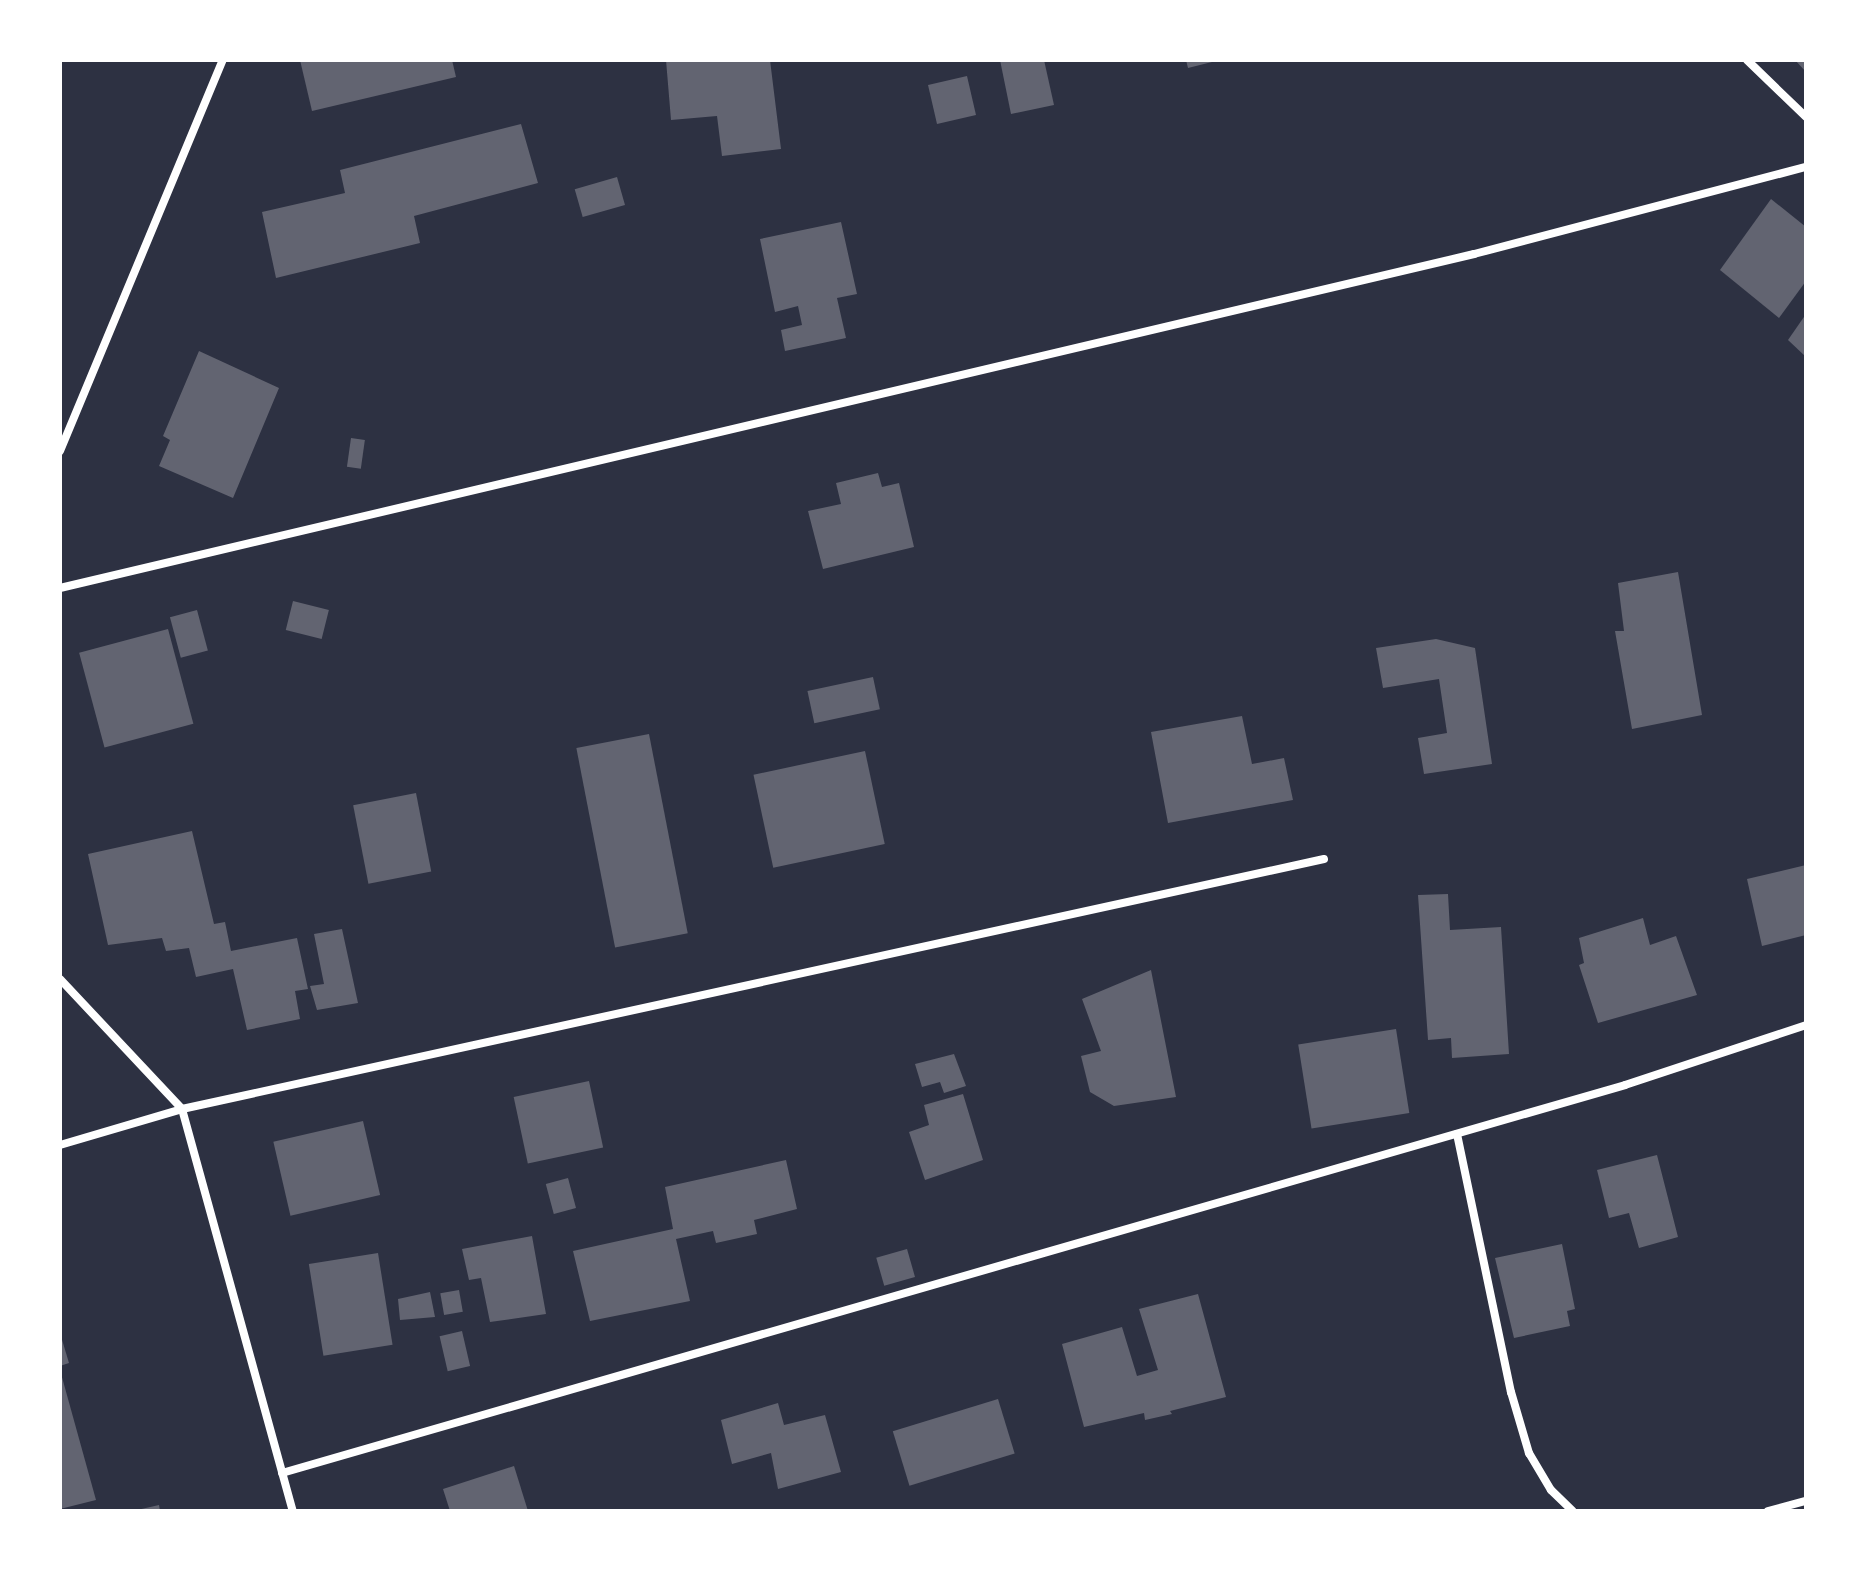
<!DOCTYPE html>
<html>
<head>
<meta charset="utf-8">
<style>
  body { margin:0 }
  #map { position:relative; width:1866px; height:1571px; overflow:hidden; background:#2d3142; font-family:"PT Serif",serif }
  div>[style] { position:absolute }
  .building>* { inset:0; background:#626471; transform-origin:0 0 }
  .minor>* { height:8px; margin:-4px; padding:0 4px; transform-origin:4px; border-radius:4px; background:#fff }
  span { translate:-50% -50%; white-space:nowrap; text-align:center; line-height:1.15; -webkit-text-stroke:6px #fff; paint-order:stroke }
  .frame { position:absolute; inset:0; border:62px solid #fff; pointer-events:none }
</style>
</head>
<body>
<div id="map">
  <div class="building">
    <div style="clip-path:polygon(300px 60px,452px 60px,456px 77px,312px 111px)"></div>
    <div style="clip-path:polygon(666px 60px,770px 60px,781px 149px,722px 156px,717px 116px,671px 120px)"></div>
    <div style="clip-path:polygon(1000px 60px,1044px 60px,1054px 105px,1011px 114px)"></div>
    <div style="clip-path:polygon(1186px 60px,1216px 60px,1216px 61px,1188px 68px)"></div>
    <div style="clip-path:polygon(1795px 60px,1806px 60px,1806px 72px)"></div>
    <div style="left:967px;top:76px;width:40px;height:40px;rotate:77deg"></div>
    <div style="clip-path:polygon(521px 124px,538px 183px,414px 216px,420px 243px,276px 278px,262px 212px,345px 193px,340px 170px)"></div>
    <div style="left:617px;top:177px;width:29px;height:44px;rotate:74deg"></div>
    <div style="clip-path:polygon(1771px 199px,1806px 227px,1806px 281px,1779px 318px,1720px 270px)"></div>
    <div style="clip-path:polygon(841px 222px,857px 294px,837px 298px,846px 338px,785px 351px,781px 330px,802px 325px,798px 306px,775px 312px,760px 239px)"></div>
    <div style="clip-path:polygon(1806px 314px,1806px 357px,1788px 340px)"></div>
    <div style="clip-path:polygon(199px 351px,279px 388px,233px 498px,159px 466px,170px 440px,163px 436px)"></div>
    <div style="left:351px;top:438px;width:14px;height:29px;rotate:8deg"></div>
    <div style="clip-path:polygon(878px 473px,882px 487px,899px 483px,914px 547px,823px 569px,808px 511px,841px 504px,836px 483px)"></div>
    <div style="clip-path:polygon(1678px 572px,1702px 715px,1632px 729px,1615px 631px,1624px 631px,1618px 583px)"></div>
    <div style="left:293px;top:601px;width:37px;height:30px;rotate:14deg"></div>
    <div style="left:197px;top:610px;width:42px;height:28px;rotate:75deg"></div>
    <div style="left:168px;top:629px;width:98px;height:92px;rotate:75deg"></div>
    <div style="clip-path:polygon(1436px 639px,1475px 648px,1492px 764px,1424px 774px,1418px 738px,1447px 733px,1439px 679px,1383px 688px,1376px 648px)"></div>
    <div style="left:873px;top:677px;width:33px;height:67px;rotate:78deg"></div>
    <div style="clip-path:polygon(1242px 716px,1252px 764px,1284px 758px,1293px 800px,1168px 823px,1151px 732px)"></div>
    <div style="left:649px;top:734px;width:203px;height:74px;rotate:79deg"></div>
    <div style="left:865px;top:751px;width:95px;height:114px;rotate:78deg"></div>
    <div style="left:416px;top:793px;width:80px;height:64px;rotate:79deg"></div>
    <div style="clip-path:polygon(192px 831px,214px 924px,225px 922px,231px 951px,297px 938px,308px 989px,295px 991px,300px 1019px,247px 1030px,233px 969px,196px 977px,189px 948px,166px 951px,162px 938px,108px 945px,88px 854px)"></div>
    <div style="clip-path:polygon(1806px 865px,1806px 935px,1762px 946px,1747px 879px)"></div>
    <div style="clip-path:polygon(1448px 894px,1450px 930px,1501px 927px,1509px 1054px,1452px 1058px,1451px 1038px,1428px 1040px,1418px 895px)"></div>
    <div style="clip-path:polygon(1643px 918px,1650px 945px,1676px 936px,1697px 995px,1598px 1023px,1579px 965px,1584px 963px,1579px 938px)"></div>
    <div style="clip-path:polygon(342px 929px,358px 1003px,317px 1010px,310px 986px,324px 984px,314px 934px)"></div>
    <div style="clip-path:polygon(1151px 970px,1176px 1097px,1114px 1106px,1090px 1092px,1081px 1056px,1101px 1051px,1082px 999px)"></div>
    <div style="left:1396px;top:1029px;width:85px;height:99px;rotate:81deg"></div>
    <div style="clip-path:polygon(954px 1054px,966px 1086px,944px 1093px,940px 1082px,922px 1087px,915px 1064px)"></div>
    <div style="left:589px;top:1081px;width:68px;height:77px;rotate:78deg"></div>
    <div style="clip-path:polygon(963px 1094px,983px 1160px,925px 1180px,909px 1132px,929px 1125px,924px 1105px)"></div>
    <div style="left:363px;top:1121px;width:76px;height:92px;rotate:77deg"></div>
    <div style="clip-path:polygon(1657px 1155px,1678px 1237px,1639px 1248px,1629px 1213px,1609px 1218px,1597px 1170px)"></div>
    <div style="clip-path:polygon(786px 1160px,797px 1209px,754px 1220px,757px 1234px,716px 1243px,713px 1231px,676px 1239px,690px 1301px,590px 1321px,573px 1251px,673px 1229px,665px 1187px)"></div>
    <div style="left:568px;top:1178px;width:31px;height:23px;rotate:75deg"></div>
    <div style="clip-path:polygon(532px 1236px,546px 1314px,490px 1322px,481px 1278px,469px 1280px,462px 1249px)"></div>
    <div style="clip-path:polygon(1562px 1244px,1575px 1309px,1567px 1311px,1570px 1326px,1514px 1338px,1495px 1258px)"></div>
    <div style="left:907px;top:1249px;width:29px;height:32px;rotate:74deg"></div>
    <div style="left:378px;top:1253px;width:93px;height:70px;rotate:81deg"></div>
    <div style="left:459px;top:1290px;width:22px;height:19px;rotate:80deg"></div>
    <div style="clip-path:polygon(430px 1292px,435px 1317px,400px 1320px,398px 1299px)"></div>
    <div style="clip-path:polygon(1198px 1294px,1226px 1397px,1170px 1411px,1172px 1414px,1145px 1420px,1144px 1413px,1084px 1427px,1062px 1344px,1122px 1327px,1137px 1376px,1158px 1370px,1139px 1309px)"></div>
    <div style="left:462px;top:1331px;width:36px;height:23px;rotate:77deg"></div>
    <div style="clip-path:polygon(60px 1333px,69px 1363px,60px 1366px)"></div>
    <div style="clip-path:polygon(60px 1370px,96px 1500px,60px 1509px)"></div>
    <div style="left:998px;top:1399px;width:57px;height:110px;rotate:73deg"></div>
    <div style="clip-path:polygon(778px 1403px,784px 1425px,825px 1415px,841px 1472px,778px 1489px,771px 1453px,732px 1464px,721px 1420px)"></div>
    <div style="clip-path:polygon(514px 1466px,528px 1511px,450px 1511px,443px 1489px)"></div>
    <div style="clip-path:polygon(159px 1505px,160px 1511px,138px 1511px,137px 1510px)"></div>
  </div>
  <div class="minor">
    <div style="left:1747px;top:60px;width:82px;rotate:44deg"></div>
    <div style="left:60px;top:451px;width:424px;rotate:-67.4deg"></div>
    <div style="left:60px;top:588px;width:1453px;rotate:-13.29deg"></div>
    <div style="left:1474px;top:254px;width:343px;rotate:-14.7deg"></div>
    <div style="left:60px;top:979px;width:178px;rotate:46.8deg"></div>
    <div style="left:182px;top:1109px;width:417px;rotate:74.6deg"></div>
    <div style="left:1457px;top:1134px;width:264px;rotate:78.2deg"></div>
    <div style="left:1511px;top:1392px;width:64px;rotate:73.6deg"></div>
    <div style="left:1529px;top:1453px;width:43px;rotate:59.3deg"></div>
    <div style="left:1551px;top:1490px;width:30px;rotate:44deg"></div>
    <div style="left:60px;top:1145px;width:127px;rotate:-16.4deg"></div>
    <div style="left:182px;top:1109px;width:1169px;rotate:-12.35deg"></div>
    <div style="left:282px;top:1473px;width:1398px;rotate:-16.11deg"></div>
    <div style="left:1625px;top:1085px;width:191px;rotate:-18.3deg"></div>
    <div style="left:1768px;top:1511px;width:39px;rotate:-15deg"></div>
  </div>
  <div class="frame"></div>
</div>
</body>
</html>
